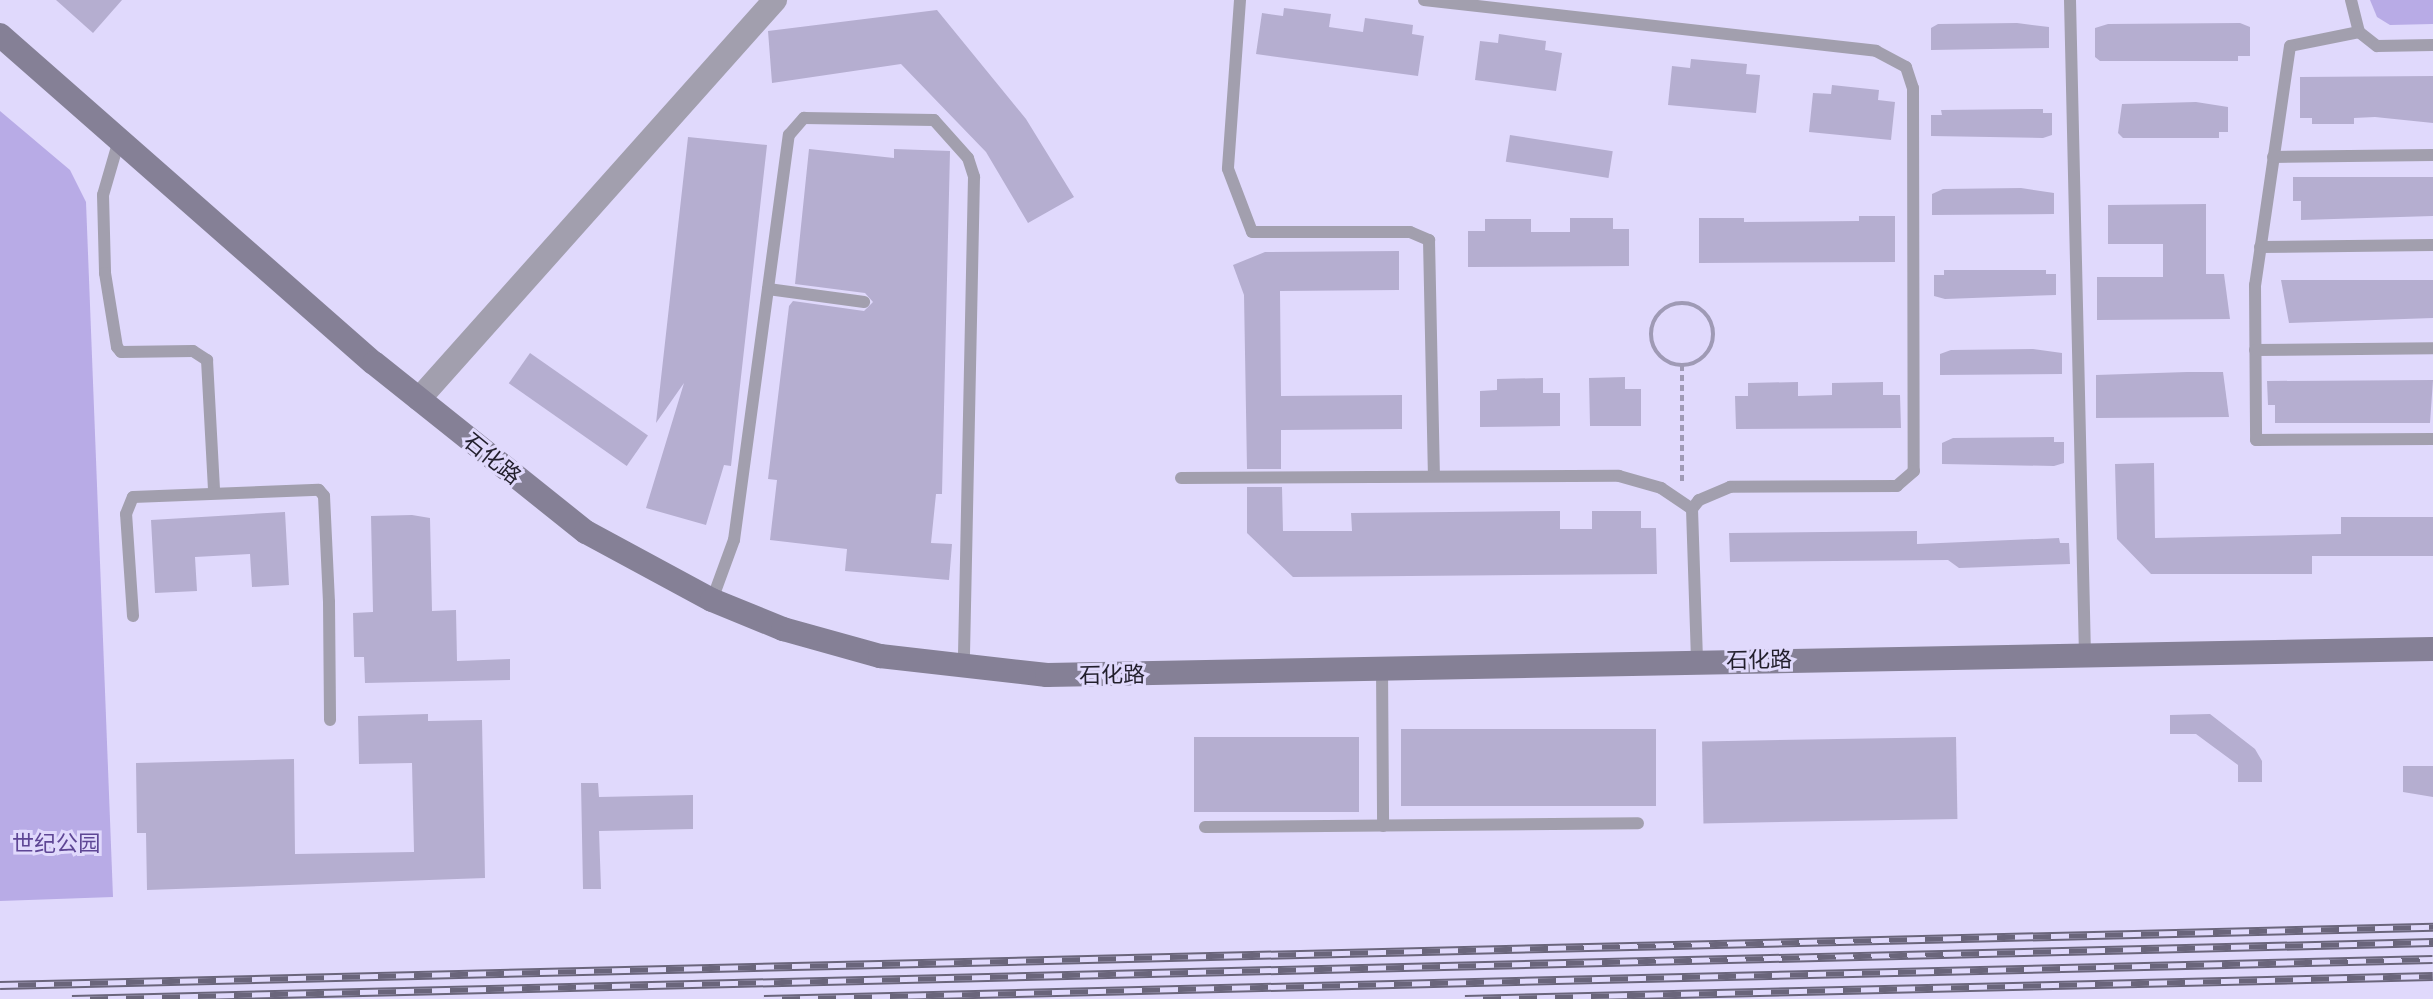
<!DOCTYPE html>
<html>
<head>
<meta charset="utf-8">
<style>
  body { margin:0 }
  #map { position:relative; width:2433px; height:999px; overflow:hidden; background:#e0d9fc; font-family:"Open Sans","Noto Sans SC",sans-serif }
  div>[style] { position:absolute }
  .green>* { inset:0; background:#b8abe6 }
  .building>* { inset:0; background:#b5aed0; transform-origin:0 0 }
  .path>* { height:4px; margin-top:-2px; transform-origin:0; background:repeating-linear-gradient(90deg,#9f9ab5 0 6px,transparent 0 10px) }
  .path>.ring { margin:-2px; padding:0; box-sizing:content-box; background:none; border:4px solid #9f9ab5; border-radius:50% }
  .lane>* { height:12px; margin:-6px; padding:0 6px; transform-origin:6px; border-radius:6px; background:#a29fae }
  .street>* { height:24px; margin:-12px; padding:0 12px; transform-origin:12px; border-radius:12px; background:#a29fae }
  .secondary>* { height:24px; margin:-12px; padding:0 12px; transform-origin:12px; border-radius:12px; background:#858096 }
  .rail>* { height:9px; margin-top:-4.5px; transform-origin:0; background:repeating-linear-gradient(90deg,#e0d9fc 0 18px,#6a657b 0 36px); box-sizing:border-box; border-block:2px solid #6a657b }
  span { translate:-50% -50%; white-space:nowrap; text-align:center; line-height:1.15; -webkit-text-stroke:6px #e0d9fc; paint-order:stroke }
  .street-label { font-size:22px; color:#221f2c }
  .park-label { font-size:22px; color:#5e4695 }
</style>
</head>
<body>
<div id="map">
  <div class="green">
    <div style="clip-path:polygon(2370px 0,2433px 0,2433px 24px,2390px 25px,2377px 17px)"></div>
    <div style="clip-path:polygon(0 111px,70px 170px,86px 202px,113px 897px,0 901px)"></div>
  </div>
  <div class="building">
    <div style="clip-path:polygon(56px 0,122px 0,93px 33px)"></div>
    <div style="clip-path:polygon(1284px 8px,1331px 14px,1329px 27px,1363px 32px,1365px 18px,1413px 25px,1412px 34px,1424px 36px,1418px 76px,1256px 54px,1262px 13px,1283px 16px)"></div>
    <div style="clip-path:polygon(937px 10px,1026px 119px,1074px 197px,1028px 223px,986px 152px,901px 64px,772px 83px,768px 31px)"></div>
    <div style="clip-path:polygon(2017px 23px,2049px 27px,2049px 48px,1931px 50px,1931px 28px,1938px 24px)"></div>
    <div style="clip-path:polygon(2240px 23px,2250px 27px,2250px 56px,2238px 56px,2238px 61px,2100px 61px,2095px 57px,2095px 28px,2108px 24px)"></div>
    <div style="clip-path:polygon(1499px 34px,1546px 41px,1545px 50px,1562px 53px,1556px 91px,1475px 80px,1480px 41px,1498px 43px)"></div>
    <div style="clip-path:polygon(1691px 59px,1747px 64px,1746px 74px,1760px 75px,1756px 113px,1668px 105px,1672px 66px,1690px 68px)"></div>
    <div style="clip-path:polygon(2433px 76px,2433px 123px,2375px 117px,2354px 118px,2354px 124px,2312px 124px,2312px 118px,2300px 118px,2300px 77px)"></div>
    <div style="clip-path:polygon(1832px 85px,1879px 90px,1878px 100px,1895px 102px,1891px 140px,1809px 132px,1813px 93px,1831px 94px)"></div>
    <div style="clip-path:polygon(2196px 102px,2228px 107px,2228px 132px,2219px 132px,2219px 138px,2123px 138px,2118px 133px,2122px 104px)"></div>
    <div style="clip-path:polygon(2043px 109px,2043px 113px,2052px 113px,2052px 135px,2043px 138px,1931px 136px,1931px 115px,1942px 115px,1941px 110px)"></div>
    <div style="left:1510px;top:135px;width:104px;height:27px;rotate:9deg"></div>
    <div style="clip-path:polygon(688px 137px,767px 145px,731px 466px,724px 465px,706px 525px,646px 508px,684px 383px,656px 423px)"></div>
    <div style="clip-path:polygon(809px 149px,894px 158px,894px 149px,950px 151px,942px 494px,936px 494px,931px 543px,952px 544px,949px 580px,845px 571px,847px 549px,770px 540px,777px 480px,768px 479px,789px 306px,793px 301px,864px 311px,873px 302px,865px 293px,795px 284px)"></div>
    <div style="clip-path:polygon(2293px 177px,2433px 177px,2433px 216px,2301px 220px,2301px 201px,2293px 201px)"></div>
    <div style="clip-path:polygon(2021px 188px,2054px 193px,2054px 214px,1932px 215px,1932px 194px,1943px 189px)"></div>
    <div style="clip-path:polygon(2206px 204px,2206px 274px,2224px 274px,2230px 319px,2097px 320px,2097px 277px,2163px 277px,2163px 244px,2108px 244px,2108px 205px)"></div>
    <div style="clip-path:polygon(1859px 216px,1895px 216px,1895px 262px,1699px 263px,1699px 218px,1744px 218px,1744px 222px,1859px 221px)"></div>
    <div style="clip-path:polygon(1570px 218px,1613px 218px,1613px 229px,1629px 229px,1629px 266px,1468px 267px,1468px 231px,1485px 231px,1485px 219px,1531px 219px,1531px 232px,1570px 232px)"></div>
    <div style="clip-path:polygon(1399px 251px,1399px 290px,1280px 291px,1281px 396px,1402px 395px,1402px 429px,1281px 430px,1281px 469px,1247px 469px,1244px 295px,1233px 265px,1265px 252px)"></div>
    <div style="clip-path:polygon(1944px 270px,2046px 270px,2046px 274px,2056px 274px,2056px 295px,1945px 299px,1934px 296px,1934px 275px,1944px 275px)"></div>
    <div style="clip-path:polygon(2281px 280px,2433px 280px,2433px 318px,2289px 323px)"></div>
    <div style="clip-path:polygon(2033px 349px,2062px 353px,2062px 374px,1940px 375px,1940px 354px,1951px 350px)"></div>
    <div style="left:530px;top:353px;width:144px;height:37px;rotate:35deg"></div>
    <div style="clip-path:polygon(2187px 372px,2223px 372px,2229px 417px,2096px 418px,2096px 375px)"></div>
    <div style="clip-path:polygon(1625px 377px,1625px 389px,1641px 389px,1641px 426px,1590px 426px,1589px 378px)"></div>
    <div style="clip-path:polygon(1543px 378px,1543px 393px,1560px 393px,1560px 426px,1480px 427px,1480px 391px,1497px 390px,1497px 379px)"></div>
    <div style="clip-path:polygon(2433px 380px,2430px 423px,2275px 423px,2275px 405px,2268px 405px,2267px 381px)"></div>
    <div style="clip-path:polygon(1798px 382px,1798px 396px,1832px 395px,1832px 383px,1883px 382px,1883px 395px,1900px 395px,1901px 428px,1736px 429px,1735px 396px,1748px 396px,1748px 383px)"></div>
    <div style="clip-path:polygon(2054px 437px,2054px 442px,2064px 442px,2064px 463px,2054px 466px,1942px 464px,1942px 443px,1953px 438px)"></div>
    <div style="clip-path:polygon(2154px 463px,2155px 538px,2341px 534px,2341px 517px,2433px 517px,2433px 556px,2312px 556px,2312px 574px,2151px 574px,2117px 539px,2115px 464px)"></div>
    <div style="clip-path:polygon(1247px 487px,1282px 487px,1283px 531px,1352px 531px,1351px 513px,1560px 511px,1560px 529px,1592px 529px,1592px 511px,1641px 511px,1641px 528px,1656px 528px,1657px 574px,1293px 577px,1247px 533px)"></div>
    <div style="clip-path:polygon(285px 512px,289px 585px,252px 587px,250px 554px,195px 557px,197px 591px,155px 593px,151px 520px)"></div>
    <div style="clip-path:polygon(412px 515px,430px 518px,432px 611px,456px 610px,457px 661px,510px 659px,510px 680px,365px 683px,364px 657px,354px 657px,353px 613px,373px 612px,371px 516px)"></div>
    <div style="clip-path:polygon(1917px 531px,1917px 544px,2059px 538px,2060px 543px,2069px 543px,2070px 564px,1959px 568px,1948px 560px,1730px 562px,1729px 533px)"></div>
    <div style="clip-path:polygon(428px 714px,428px 721px,482px 720px,485px 878px,147px 890px,146px 833px,137px 833px,136px 763px,294px 759px,295px 854px,414px 852px,412px 763px,359px 764px,358px 716px)"></div>
    <div style="clip-path:polygon(2210px 714px,2255px 749px,2262px 761px,2262px 782px,2238px 782px,2238px 765px,2196px 734px,2170px 734px,2170px 715px)"></div>
    <div style="left:1656px;top:729px;width:77px;height:255px;rotate:90deg"></div>
    <div style="left:1359px;top:737px;width:75px;height:165px;rotate:90deg"></div>
    <div style="left:1956px;top:737px;width:82px;height:254px;rotate:89deg"></div>
    <div style="clip-path:polygon(2403px 766px,2433px 766px,2433px 797px,2403px 792px)"></div>
    <div style="clip-path:polygon(581px 783px,598px 783px,599px 797px,693px 795px,693px 829px,599px 831px,601px 889px,583px 889px)"></div>
  </div>
  <div class="path">
    <div class="ring" style="left:1651px;top:303px;width:58px;height:58px"></div>
    <div style="left:1682px;top:365px;width:119px;rotate:90deg"></div>
  </div>
  <div class="lane">
    <div style="left:1240px;top:0;width:169px;rotate:94.1deg"></div>
    <div style="left:1228px;top:169px;width:67px;rotate:69.1deg"></div>
    <div style="left:1252px;top:232px;width:158px"></div>
    <div style="left:1410px;top:232px;width:21px;rotate:23deg"></div>
    <div style="left:1429px;top:240px;width:235px;rotate:88.8deg"></div>
    <div style="left:1424px;top:0;width:455px;rotate:6.4deg"></div>
    <div style="left:1876px;top:51px;width:34px;rotate:28deg"></div>
    <div style="left:1906px;top:67px;width:22px;rotate:72deg"></div>
    <div style="left:1913px;top:88px;width:383px;rotate:89.9deg"></div>
    <div style="left:1914px;top:471px;width:23px;rotate:139deg"></div>
    <div style="left:1897px;top:486px;width:167px;rotate:179.7deg"></div>
    <div style="left:1730px;top:487px;width:34px;rotate:157deg"></div>
    <div style="left:1699px;top:500px;width:11px;rotate:128deg"></div>
    <div style="left:1692px;top:509px;width:151px;rotate:88.1deg"></div>
    <div style="left:2070px;top:0;width:654px;rotate:88.69deg"></div>
    <div style="left:2351px;top:0;width:33px;rotate:76deg"></div>
    <div style="left:2359px;top:32px;width:23px;rotate:38deg"></div>
    <div style="left:2377px;top:46px;width:56px;rotate:-1deg"></div>
    <div style="left:2359px;top:32px;width:70px;rotate:168.5deg"></div>
    <div style="left:2290px;top:46px;width:242px;rotate:98.3deg"></div>
    <div style="left:2255px;top:285px;width:155px;rotate:89.6deg"></div>
    <div style="left:2256px;top:440px;width:177px;rotate:-0.3deg"></div>
    <div style="left:119px;top:140px;width:57px;rotate:106.2deg"></div>
    <div style="left:103px;top:195px;width:78px;rotate:88.5deg"></div>
    <div style="left:105px;top:273px;width:75px;rotate:80.8deg"></div>
    <div style="left:117px;top:347px;width:6px;rotate:51deg"></div>
    <div style="left:121px;top:352px;width:72px;rotate:-0.8deg"></div>
    <div style="left:193px;top:351px;width:17px;rotate:33deg"></div>
    <div style="left:207px;top:360px;width:130px;rotate:86.9deg"></div>
    <div style="left:2273px;top:157px;width:160px;rotate:-0.7deg"></div>
    <div style="left:2260px;top:247px;width:173px;rotate:-0.7deg"></div>
    <div style="left:768px;top:289px;width:97px;rotate:7.7deg"></div>
    <div style="left:2255px;top:350px;width:178px;rotate:-0.6deg"></div>
    <div style="left:1181px;top:478px;width:438px;rotate:-0.3deg"></div>
    <div style="left:1619px;top:476px;width:44px;rotate:15.9deg"></div>
    <div style="left:1661px;top:488px;width:37px;rotate:34deg"></div>
    <div style="left:712px;top:600px;width:64px;rotate:-69.9deg"></div>
    <div style="left:734px;top:540px;width:409px;rotate:-82.3deg"></div>
    <div style="left:789px;top:135px;width:23px;rotate:-49deg"></div>
    <div style="left:804px;top:118px;width:130px;rotate:0.9deg"></div>
    <div style="left:934px;top:120px;width:51px;rotate:48.2deg"></div>
    <div style="left:968px;top:158px;width:20px;rotate:72deg"></div>
    <div style="left:974px;top:177px;width:490px;rotate:91.2deg"></div>
    <div style="left:133px;top:616px;width:102px;rotate:-93.9deg"></div>
    <div style="left:126px;top:514px;width:18px;rotate:-68deg"></div>
    <div style="left:133px;top:497px;width:186px;rotate:-2.2deg"></div>
    <div style="left:319px;top:490px;width:8px;rotate:50deg"></div>
    <div style="left:324px;top:496px;width:106px;rotate:87.3deg"></div>
    <div style="left:329px;top:602px;width:118px;rotate:89.5deg"></div>
    <div style="left:1382px;top:667px;width:159px;rotate:89.6deg"></div>
    <div style="left:1205px;top:827px;width:433px;rotate:-0.5deg"></div>
  </div>
  <div class="street">
    <div style="left:419px;top:399px;width:535px;rotate:-48.26deg"></div>
  </div>
  <div class="secondary">
    <div style="left:0;top:35px;width:497px;rotate:41.3deg"></div>
    <div style="left:374px;top:363px;width:271px;rotate:38.6deg"></div>
    <div style="left:586px;top:532px;width:143px;rotate:28.4deg"></div>
    <div style="left:712px;top:600px;width:77px;rotate:22.2deg"></div>
    <div style="left:783px;top:629px;width:101px;rotate:15.6deg"></div>
    <div style="left:880px;top:656px;width:168px;rotate:6.5deg"></div>
    <div style="left:1047px;top:675px;width:1386px;rotate:-1.07deg"></div>
  </div>
  <div class="rail">
    <div style="left:0;top:985px;width:2434px;rotate:-1.37deg"></div>
    <div style="left:72px;top:999px;width:2362px;rotate:-1.38deg"></div>
    <div style="left:764px;top:999px;width:1669px;rotate:-1.37deg"></div>
    <div style="left:1465px;top:999px;width:968px;rotate:-1.36deg"></div>
  </div>
  <div class="street-label">
    <span style="left:493px;top:458px;rotate:39deg">石化路</span>
    <span style="left:1759px;top:659px;rotate:-1deg">石化路</span>
    <span style="left:1112px;top:674px;rotate:-1deg">石化路</span>
  </div>
  <div class="park-label">
    <span style="left:56px;top:843px">世纪公园</span>
  </div>
</div>
</body>
</html>
